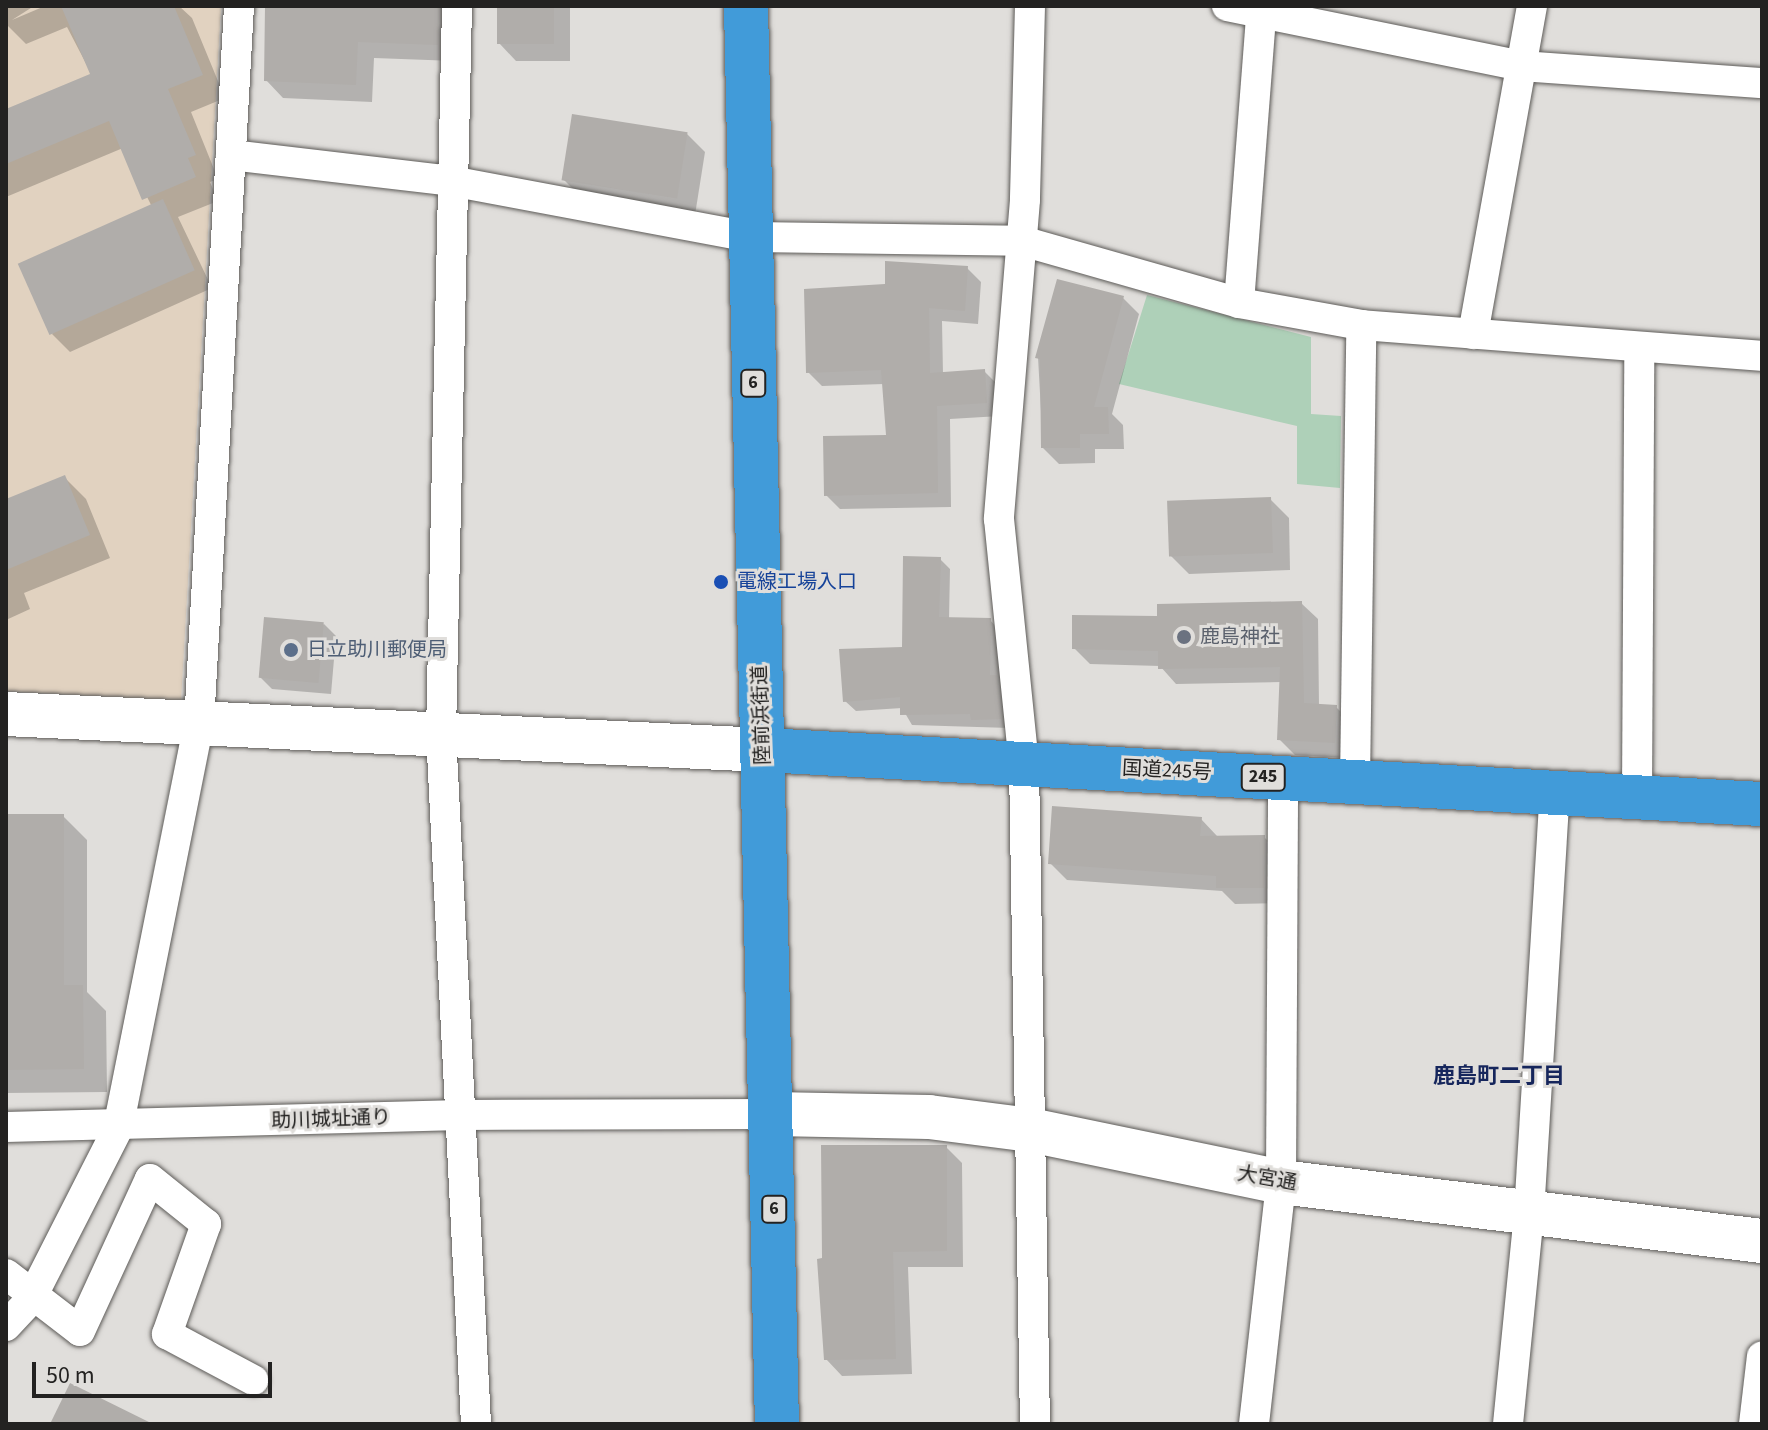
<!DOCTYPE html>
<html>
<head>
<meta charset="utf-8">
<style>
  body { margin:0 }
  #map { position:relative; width:1768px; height:1430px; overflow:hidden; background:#e0dedb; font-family:"Source Sans 3","Noto Sans JP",sans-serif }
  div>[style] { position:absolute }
  .industrial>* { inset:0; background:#e1d2c0 }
  .green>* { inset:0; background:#aed0b8 }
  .shadow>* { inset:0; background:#0003 }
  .building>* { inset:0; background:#b0adaa; transform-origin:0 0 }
  .roads { filter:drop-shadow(0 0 2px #5d5b58) drop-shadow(0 0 2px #5d5b58) }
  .street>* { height:30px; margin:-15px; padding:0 15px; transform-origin:15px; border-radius:15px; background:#fff }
  .secondary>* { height:44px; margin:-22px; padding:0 22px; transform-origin:22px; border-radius:22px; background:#fff }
  .highway>* { height:44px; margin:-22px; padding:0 22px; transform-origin:22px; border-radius:22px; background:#419bd9 }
  .dots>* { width:22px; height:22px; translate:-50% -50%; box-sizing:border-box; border:4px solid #e0dedb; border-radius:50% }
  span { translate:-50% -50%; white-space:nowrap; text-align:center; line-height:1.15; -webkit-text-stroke:6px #e0dedb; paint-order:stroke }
  .shield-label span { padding:2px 6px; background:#e0dedb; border:2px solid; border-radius:6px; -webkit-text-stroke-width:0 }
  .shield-label { font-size:18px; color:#232221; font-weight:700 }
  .transit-label { font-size:20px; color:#164399 }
  .left { translate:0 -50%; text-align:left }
  .worship-label { font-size:20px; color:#5b616d }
  .service-label { font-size:20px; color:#4e5e75 }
  .street-label { font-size:20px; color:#232221 }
  .neighbourhood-label { font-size:22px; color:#16265c; font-weight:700 }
  .frame { position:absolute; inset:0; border:8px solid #232221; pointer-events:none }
  .scale { position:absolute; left:32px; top:1362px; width:240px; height:36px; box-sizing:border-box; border:4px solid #232221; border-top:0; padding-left:10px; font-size:24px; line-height:28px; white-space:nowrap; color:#232221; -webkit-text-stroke:6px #e0dedb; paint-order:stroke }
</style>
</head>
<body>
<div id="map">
  <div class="industrial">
    <div style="clip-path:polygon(6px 6px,221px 6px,181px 701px,6px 691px)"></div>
  </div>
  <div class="green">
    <div style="clip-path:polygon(1147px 295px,1311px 337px,1311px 414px,1341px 416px,1340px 488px,1297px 484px,1297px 426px,1119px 384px)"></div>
  </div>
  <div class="shadow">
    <div style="clip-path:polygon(6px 6px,34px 6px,12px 20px,45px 6px,179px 6px,192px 18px,225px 98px,191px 112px,218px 179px,210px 182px,218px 201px,178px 217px,212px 288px,70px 352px,52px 334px,152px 207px,123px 148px,6px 197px,6px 111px,92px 75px,67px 27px,26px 44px,6px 24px)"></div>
    <div style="clip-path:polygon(267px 6px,459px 6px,455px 61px,374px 58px,372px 102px,283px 98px,266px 80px)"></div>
    <div style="clip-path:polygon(499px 6px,570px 6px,570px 61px,516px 61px,499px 43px)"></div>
    <div style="clip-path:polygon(687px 134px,705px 152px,695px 215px,582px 198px,564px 180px)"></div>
    <div style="clip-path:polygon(967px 268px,981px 282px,978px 324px,942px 321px,943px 374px,984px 371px,998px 385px,1000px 416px,950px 419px,951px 507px,840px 509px,826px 495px,888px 437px,884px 384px,822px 386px,808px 372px,887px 286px)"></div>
    <div style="clip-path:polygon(1123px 298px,1139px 314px,1112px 414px,1123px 425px,1124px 449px,1095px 449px,1095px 463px,1059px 464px,1043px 448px,1038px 357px)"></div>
    <div style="clip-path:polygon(64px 477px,86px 499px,110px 558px,24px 593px,30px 609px,6px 620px,6px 502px)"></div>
    <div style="clip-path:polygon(1270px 499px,1289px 518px,1290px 570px,1189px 574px,1171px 556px)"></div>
    <div style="clip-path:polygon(940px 559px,950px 569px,949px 619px,990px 620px,1000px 631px,1000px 681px,1006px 688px,1010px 728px,912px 725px,902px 708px,856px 711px,845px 701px,903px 649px)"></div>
    <div style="clip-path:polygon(1301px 603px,1318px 619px,1319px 706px,1336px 707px,1352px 723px,1350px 758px,1295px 755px,1279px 739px,1281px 682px,1176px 684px,1160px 666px,1090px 664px,1074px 648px,1159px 618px)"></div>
    <div style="clip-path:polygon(324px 624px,336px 636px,331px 694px,272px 689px,260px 677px)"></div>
    <div style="clip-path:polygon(6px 816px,63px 816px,87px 840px,87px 992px,106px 1011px,107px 1092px,6px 1093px)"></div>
    <div style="clip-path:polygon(1201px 819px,1217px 836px,1264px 837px,1281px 854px,1280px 903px,1235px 904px,1222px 891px,1067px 880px,1050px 863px)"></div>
    <div style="clip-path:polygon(946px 1147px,962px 1163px,963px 1267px,908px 1267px,912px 1374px,842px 1376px,826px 1359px)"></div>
  </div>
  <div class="building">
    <div style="clip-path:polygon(61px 6px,174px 6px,203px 75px,168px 89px,196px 155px,188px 158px,196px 177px,142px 200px,109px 121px,6px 164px,6px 109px,90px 74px)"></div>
    <div style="clip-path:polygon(265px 6px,439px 6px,438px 45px,358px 42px,356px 85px,264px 81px)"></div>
    <div style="left:497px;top:6px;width:57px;height:38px"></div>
    <div style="left:572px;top:114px;width:117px;height:67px;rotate:9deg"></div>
    <div style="left:163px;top:199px;width:78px;height:159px;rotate:66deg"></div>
    <div style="clip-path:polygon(885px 261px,968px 266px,965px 311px,929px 308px,930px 373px,985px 369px,987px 403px,937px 406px,938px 493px,824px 496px,823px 436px,886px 435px,881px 370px,806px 373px,804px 289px,885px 284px)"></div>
    <div style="clip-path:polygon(1057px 279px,1124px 296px,1094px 407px,1108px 407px,1109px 434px,1080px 434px,1080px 448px,1041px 448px,1040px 359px,1035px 358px)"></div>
    <div style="clip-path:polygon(65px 475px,90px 535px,6px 570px,6px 499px)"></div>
    <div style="left:1271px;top:497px;width:56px;height:104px;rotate:88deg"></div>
    <div style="clip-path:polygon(903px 556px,941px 557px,939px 617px,991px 618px,990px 675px,997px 675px,1001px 719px,971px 720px,970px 714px,900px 715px,900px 697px,843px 702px,839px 649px,902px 647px)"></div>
    <div style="clip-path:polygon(1302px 601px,1304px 703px,1337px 705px,1335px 743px,1277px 740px,1280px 667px,1158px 669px,1158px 651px,1072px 649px,1072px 615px,1157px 616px,1157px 604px)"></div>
    <div style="left:264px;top:617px;width:60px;height:61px;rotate:5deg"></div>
    <div style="clip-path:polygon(1052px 806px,1202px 817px,1200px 836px,1265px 835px,1264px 888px,1216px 888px,1216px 876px,1048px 864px)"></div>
    <div style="clip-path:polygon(6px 814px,64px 814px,64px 985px,83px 985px,84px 1069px,6px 1070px)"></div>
    <div style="clip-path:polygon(821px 1145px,947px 1145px,947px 1251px,893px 1252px,896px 1359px,824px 1360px,817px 1259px,822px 1258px)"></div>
    <div style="clip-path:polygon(70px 1383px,153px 1424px,50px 1424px)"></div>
  </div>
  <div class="roads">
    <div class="street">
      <div style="left:457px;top:6px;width:727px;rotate:91.26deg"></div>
      <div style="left:441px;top:733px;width:692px;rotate:87.1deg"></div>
      <div style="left:1030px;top:6px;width:194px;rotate:91.5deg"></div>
      <div style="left:1025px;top:200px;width:320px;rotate:94.7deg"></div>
      <div style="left:999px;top:519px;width:246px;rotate:84.2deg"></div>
      <div style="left:1024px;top:764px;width:660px;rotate:89.05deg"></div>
      <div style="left:1227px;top:6px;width:301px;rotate:11.5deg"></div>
      <div style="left:1522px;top:66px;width:241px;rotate:4.1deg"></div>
      <div style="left:231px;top:155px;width:222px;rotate:6.7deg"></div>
      <div style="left:451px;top:181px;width:304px;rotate:10.6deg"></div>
      <div style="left:750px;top:237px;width:272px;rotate:0.8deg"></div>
      <div style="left:1022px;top:241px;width:226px;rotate:15.9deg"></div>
      <div style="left:1239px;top:303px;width:124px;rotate:10.2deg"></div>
      <div style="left:1361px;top:325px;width:402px;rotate:4.4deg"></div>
      <div style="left:1239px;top:303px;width:298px;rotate:-85.6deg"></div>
      <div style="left:1473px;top:334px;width:333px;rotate:-79.8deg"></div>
      <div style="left:1355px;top:782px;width:457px;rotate:-89.2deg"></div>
      <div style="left:1637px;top:797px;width:450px;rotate:-89.7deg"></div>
      <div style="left:6px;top:1127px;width:455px;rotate:-1.5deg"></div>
      <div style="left:461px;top:1115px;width:312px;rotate:-0.2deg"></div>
      <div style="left:6px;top:1274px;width:93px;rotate:37.6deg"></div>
      <div style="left:80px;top:1331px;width:167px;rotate:-65.3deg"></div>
      <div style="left:150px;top:1179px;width:72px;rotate:38.8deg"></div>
      <div style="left:206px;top:1224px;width:117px;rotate:109.5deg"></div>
      <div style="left:167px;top:1334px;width:98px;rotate:28.1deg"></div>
      <div style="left:6px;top:1326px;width:37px;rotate:-47deg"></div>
      <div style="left:31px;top:1299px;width:192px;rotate:-63deg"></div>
      <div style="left:118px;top:1128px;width:412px;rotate:-78.7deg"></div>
      <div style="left:199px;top:724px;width:719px;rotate:-86.81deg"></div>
      <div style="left:1254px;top:1424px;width:244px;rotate:-83.6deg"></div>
      <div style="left:1281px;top:1182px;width:404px;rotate:-89.7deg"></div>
      <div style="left:1508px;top:1424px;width:212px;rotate:-84.3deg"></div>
      <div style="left:1529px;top:1213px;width:421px;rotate:-86.5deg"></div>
      <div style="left:1754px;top:1424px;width:68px;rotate:-83.3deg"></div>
    </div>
    <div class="secondary">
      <div style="left:6px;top:714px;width:759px;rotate:2.72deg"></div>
      <div style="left:773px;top:1114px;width:156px;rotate:1.1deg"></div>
      <div style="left:929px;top:1117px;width:102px;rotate:7.3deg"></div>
      <div style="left:1030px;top:1130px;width:256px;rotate:11.7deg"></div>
      <div style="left:1281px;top:1182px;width:485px;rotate:7deg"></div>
    </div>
    <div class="highway">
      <div style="left:746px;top:6px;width:1418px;rotate:88.75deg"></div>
      <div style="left:764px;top:750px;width:999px;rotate:3.1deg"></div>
    </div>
  </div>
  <div class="dots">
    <div style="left:721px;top:582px;background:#1a4fb4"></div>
    <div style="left:1184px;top:637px;background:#6b7280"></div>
    <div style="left:291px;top:650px;background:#5c6f8a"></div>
  </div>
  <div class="shield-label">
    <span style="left:753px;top:383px">6</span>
    <span style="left:1263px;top:777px">245</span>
    <span style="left:774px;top:1209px">6</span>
  </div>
  <div class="transit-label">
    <span class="left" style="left:737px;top:582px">電線工場入口</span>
  </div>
  <div class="worship-label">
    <span class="left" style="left:1200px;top:637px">鹿島神社</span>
  </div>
  <div class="service-label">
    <span class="left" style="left:307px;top:650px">日立助川郵便局</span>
  </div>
  <div class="street-label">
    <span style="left:762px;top:715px;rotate:-92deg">陸前浜街道</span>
    <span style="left:1167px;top:771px;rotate:3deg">国道245号</span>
    <span style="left:331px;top:1120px;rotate:-2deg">助川城址通り</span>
    <span style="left:1267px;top:1179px;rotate:10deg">大宮通</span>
  </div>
  <div class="neighbourhood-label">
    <span style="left:1499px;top:1077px">鹿島町二丁目</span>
  </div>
  <div class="frame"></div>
  <div class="scale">50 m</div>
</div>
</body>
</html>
